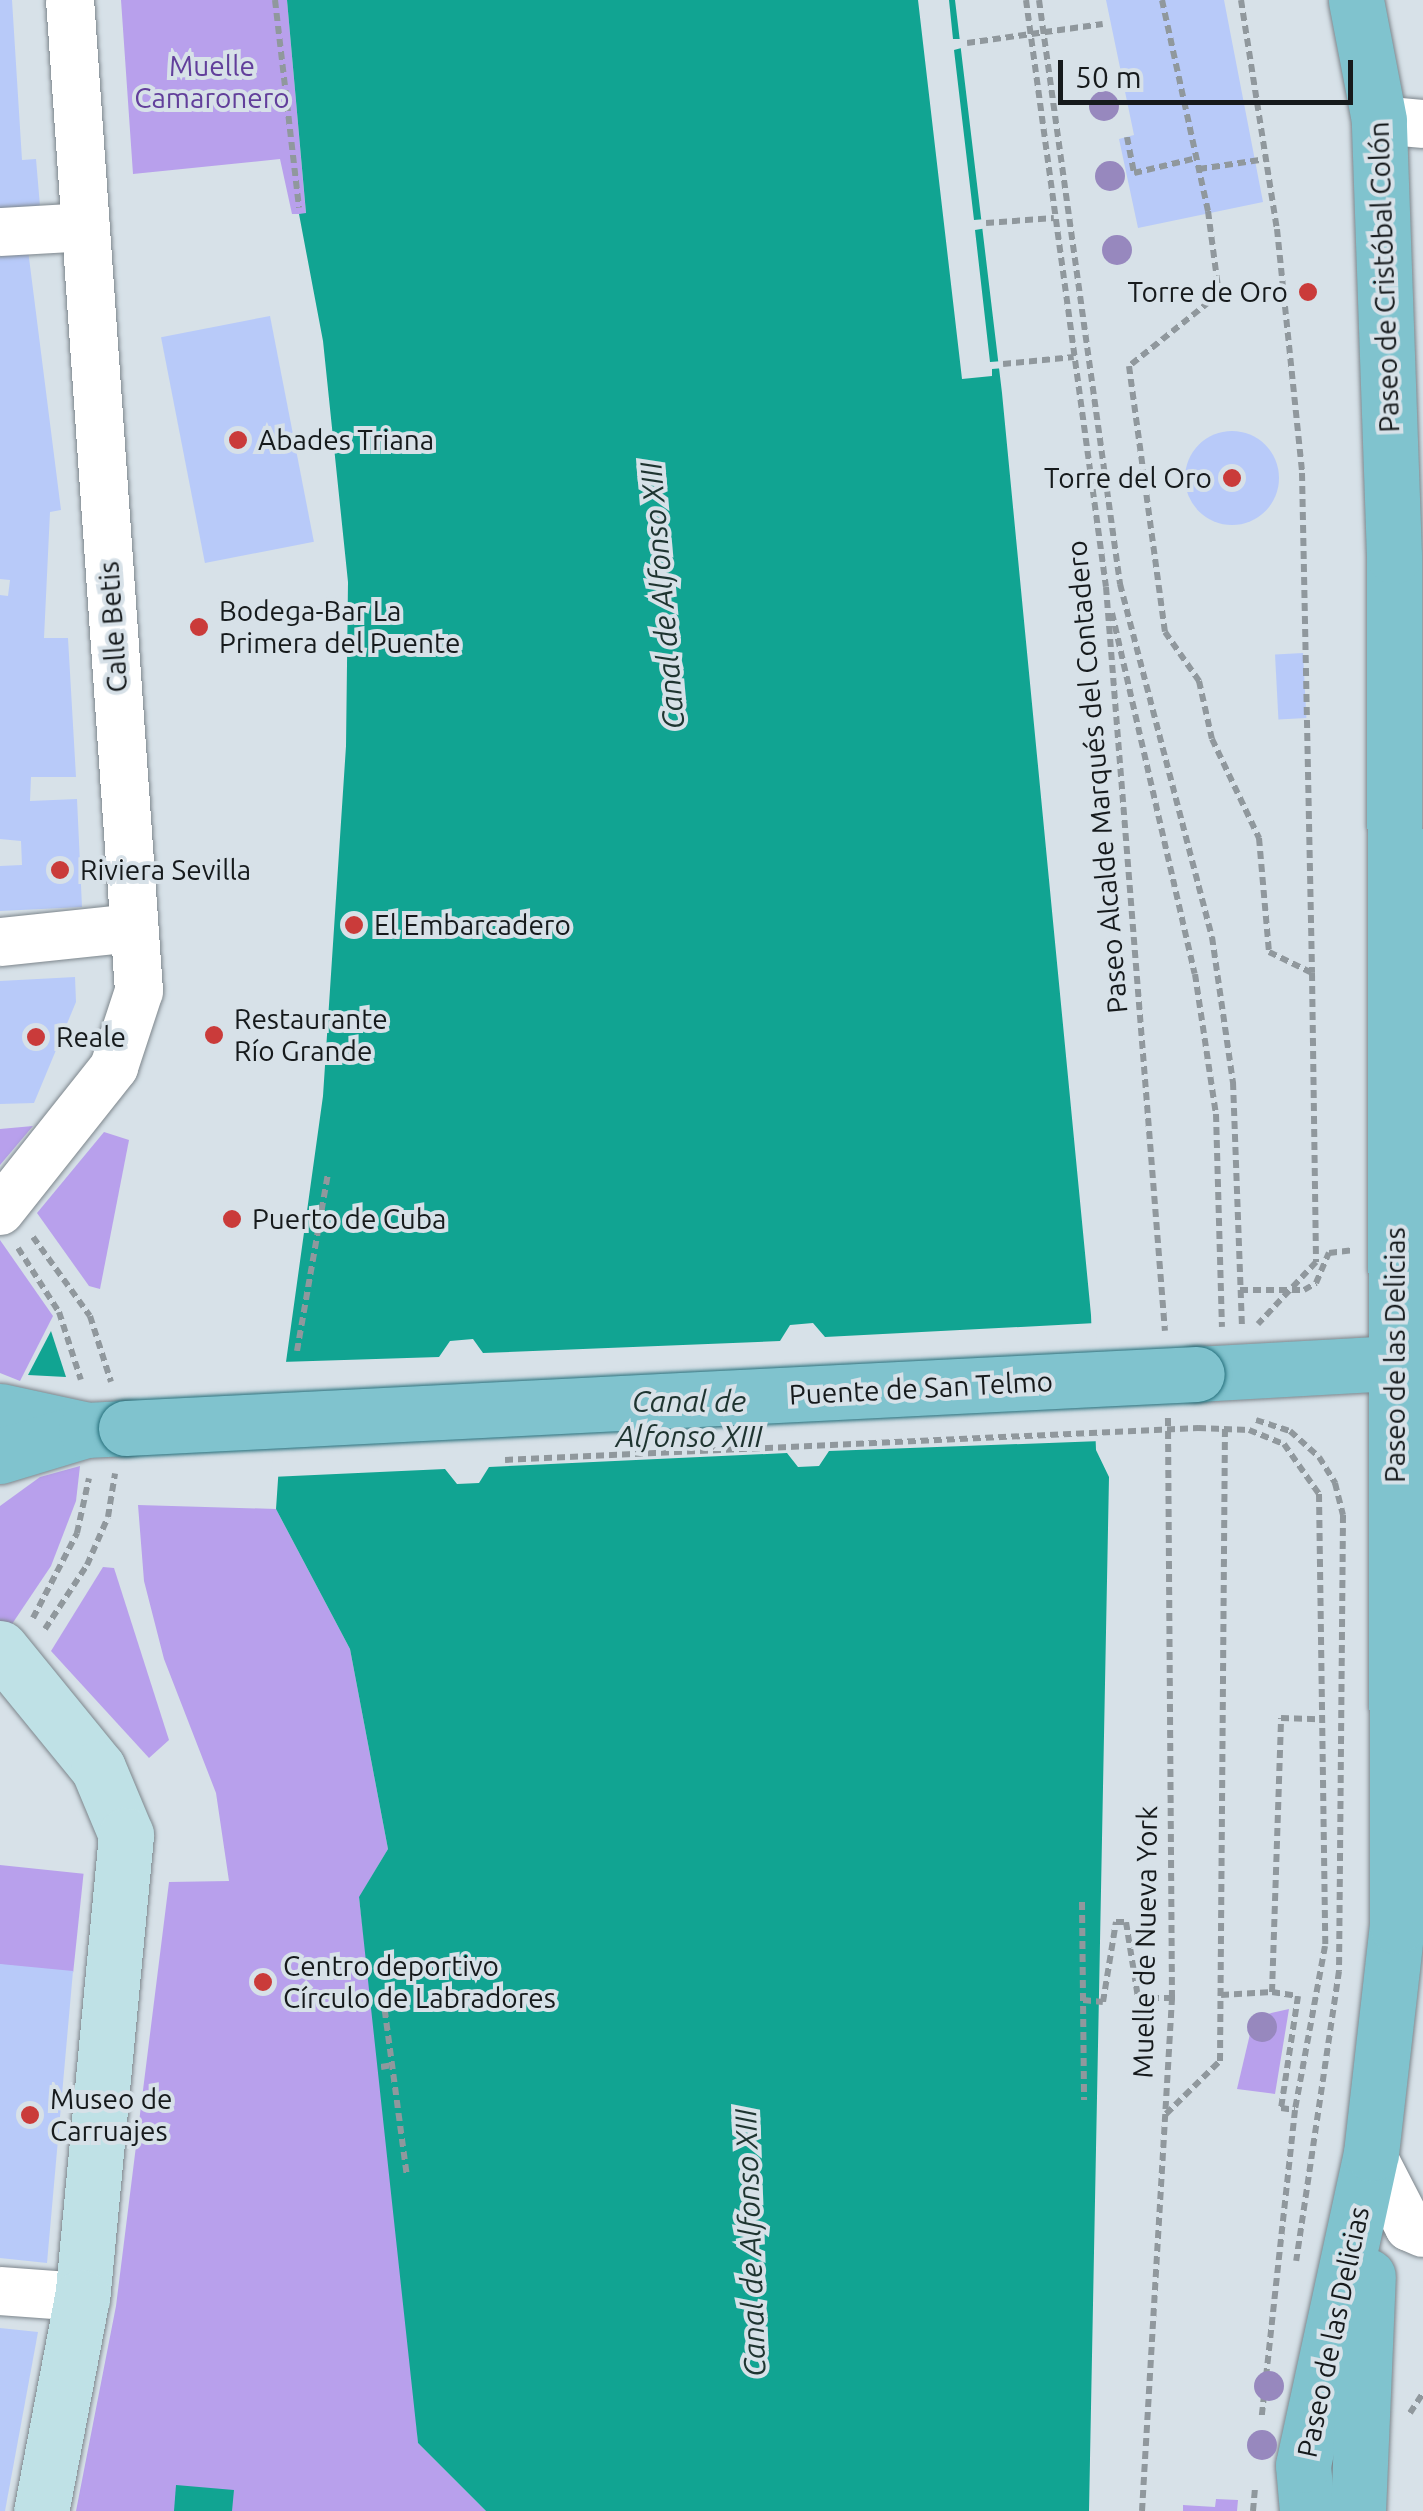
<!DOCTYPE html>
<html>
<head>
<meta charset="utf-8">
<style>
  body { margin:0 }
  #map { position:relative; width:1423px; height:2511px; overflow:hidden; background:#d7e1e8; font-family:Ubuntu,sans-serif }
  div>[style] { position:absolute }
  .green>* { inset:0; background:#b8a0ec; transform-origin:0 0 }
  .water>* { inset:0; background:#11a492 }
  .pier>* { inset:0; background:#d7e1e8 }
  .building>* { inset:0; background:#b8caf9; transform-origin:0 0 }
  .round { border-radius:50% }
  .path>* { height:6px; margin-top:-3px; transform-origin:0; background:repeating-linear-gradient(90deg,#90989d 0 8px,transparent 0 13px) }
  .roads { filter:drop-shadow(0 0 2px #7d868c) drop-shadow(0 0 2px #7d868c) }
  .minor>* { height:48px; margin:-24px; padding:0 24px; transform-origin:24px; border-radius:24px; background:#fff }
  .secondary>* { height:55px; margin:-27.5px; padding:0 27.5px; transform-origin:27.5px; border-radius:27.5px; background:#bfe1e6 }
  .primary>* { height:55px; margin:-27.5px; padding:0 27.5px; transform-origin:27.5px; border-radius:27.5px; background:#80c3ce }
  .path-bridge>* { height:6px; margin-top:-3px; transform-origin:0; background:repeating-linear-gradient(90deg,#90989d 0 8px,transparent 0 13px) }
  .bridges { filter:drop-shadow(0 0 2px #246e7a) drop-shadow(0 0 2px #246e7a) }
  .primary-bridge>* { height:55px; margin:-27.5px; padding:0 27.5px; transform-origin:27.5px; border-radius:27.5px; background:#80c3ce }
  .trees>* { width:30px; height:30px; margin:-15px; border-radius:50%; background:#9788be }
  .dots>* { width:28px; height:28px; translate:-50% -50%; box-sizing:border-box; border:5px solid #d7e1e8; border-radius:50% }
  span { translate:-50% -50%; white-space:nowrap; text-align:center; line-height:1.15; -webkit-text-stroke:8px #d7e1e8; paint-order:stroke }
  .park-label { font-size:28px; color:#623f9b }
  .street-label { font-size:28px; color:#161a1c }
  .poi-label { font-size:28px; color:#161a1c }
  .right { translate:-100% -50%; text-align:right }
  .left { translate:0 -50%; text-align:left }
  .water-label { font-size:30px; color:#1e3430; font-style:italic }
  .scale { position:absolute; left:1058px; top:60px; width:295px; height:45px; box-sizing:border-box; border:5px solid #161a1c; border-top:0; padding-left:12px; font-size:30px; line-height:35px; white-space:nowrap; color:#161a1c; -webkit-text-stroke:8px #d7e1e8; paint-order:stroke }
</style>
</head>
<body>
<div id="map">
  <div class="green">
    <div style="clip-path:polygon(121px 0,287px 0,306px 214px,292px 214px,280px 159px,133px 174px)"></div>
    <div style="clip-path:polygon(33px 1126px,0 1165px,0 1129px)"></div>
    <div style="clip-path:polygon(104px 1132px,129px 1140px,100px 1289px,89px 1286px,37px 1213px)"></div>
    <div style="clip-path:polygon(0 1240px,53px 1316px,20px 1381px,0 1373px)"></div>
    <div style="clip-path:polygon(80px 1466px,76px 1501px,51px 1566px,8px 1630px,0 1621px,0 1506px,40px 1477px)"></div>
    <div style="clip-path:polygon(138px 1505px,276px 1509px,350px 1649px,388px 1849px,359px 1898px,404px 2250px,418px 2443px,486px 2511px,76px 2511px,116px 2306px,169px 1882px,229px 1881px,216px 1793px,164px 1659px,144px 1581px)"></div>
    <div style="clip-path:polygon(103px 1567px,114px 1568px,169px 1740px,149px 1758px,51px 1651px)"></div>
    <div style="left:0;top:1865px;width:84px;height:99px;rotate:6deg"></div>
    <div style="clip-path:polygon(1289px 2009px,1275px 2094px,1237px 2089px,1254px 2017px)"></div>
    <div style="clip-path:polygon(1216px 2499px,1238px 2500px,1237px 2511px,1183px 2511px,1183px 2505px,1215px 2507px)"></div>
  </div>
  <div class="water">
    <div style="clip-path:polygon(287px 0,955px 0,1002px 393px,1091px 1315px,1096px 1450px,1109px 1477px,1089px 2511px,486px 2511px,418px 2443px,359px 1897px,388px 1849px,350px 1649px,276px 1509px,286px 1362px,323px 1096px,346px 746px,348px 582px,323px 341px,299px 214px,306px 213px)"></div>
    <div style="clip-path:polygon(51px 1331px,66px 1377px,28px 1375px)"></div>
    <div style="clip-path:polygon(176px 2485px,234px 2490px,232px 2511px,174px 2511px)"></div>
  </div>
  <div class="pier">
    <div style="clip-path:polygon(918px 0,949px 0,953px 39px,964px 39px,965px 47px,954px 50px,974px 220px,986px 219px,987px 228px,975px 230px,990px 362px,1003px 361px,1004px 368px,992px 369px,992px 376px,962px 379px)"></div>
    <div style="clip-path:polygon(813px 1323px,825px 1337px,1096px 1323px,1101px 1441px,829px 1451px,819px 1466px,798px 1467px,787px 1453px,489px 1467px,479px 1483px,457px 1484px,445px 1469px,271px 1477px,281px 1362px,439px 1357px,450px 1341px,473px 1339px,483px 1353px,780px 1341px,790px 1325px)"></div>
  </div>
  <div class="building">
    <div style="clip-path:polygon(0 0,12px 0,22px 160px,36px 159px,41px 218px,0 222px)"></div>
    <div style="clip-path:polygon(1106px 0,1224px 0,1263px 202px,1138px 228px,1119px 139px,1134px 135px)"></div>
    <div style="clip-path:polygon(27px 242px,61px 510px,50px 512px,44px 638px,68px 638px,76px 777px,31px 777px,30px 801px,77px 799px,82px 907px,0 911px,0 866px,22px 865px,21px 841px,0 839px,0 595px,8px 596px,10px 580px,0 579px,0 243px)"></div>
    <div style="left:270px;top:316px;width:230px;height:111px;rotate:79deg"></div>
    <div class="round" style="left:1185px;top:431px;width:94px;height:94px"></div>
    <div style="left:1303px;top:653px;width:65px;height:28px;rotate:87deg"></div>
    <div style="clip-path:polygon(75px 977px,76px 1002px,34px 1103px,0 1104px,0 981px)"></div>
    <div style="clip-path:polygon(0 1964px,73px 1971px,47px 2263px,0 2258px)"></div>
    <div style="clip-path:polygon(0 2328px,38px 2332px,5px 2511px,0 2511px)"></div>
  </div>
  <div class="path">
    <div style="left:275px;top:0;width:209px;rotate:83.4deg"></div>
    <div style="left:1026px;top:0;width:592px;rotate:82.24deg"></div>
    <div style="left:1106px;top:587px;width:746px;rotate:85.47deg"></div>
    <div style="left:1039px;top:0;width:590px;rotate:82.1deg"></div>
    <div style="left:1120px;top:584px;width:365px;rotate:75.4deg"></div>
    <div style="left:1212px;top:937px;width:147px;rotate:81.8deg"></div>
    <div style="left:1233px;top:1082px;width:243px;rotate:87.9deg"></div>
    <div style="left:1162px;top:0;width:216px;rotate:77.7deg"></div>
    <div style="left:1208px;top:211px;width:84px;rotate:82.5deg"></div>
    <div style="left:1219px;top:294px;width:115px;rotate:141.3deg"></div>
    <div style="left:1129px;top:366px;width:268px;rotate:82.3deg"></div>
    <div style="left:1165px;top:632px;width:60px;rotate:55.2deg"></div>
    <div style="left:1199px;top:681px;width:59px;rotate:77.4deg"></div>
    <div style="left:1212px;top:739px;width:110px;rotate:64.6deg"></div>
    <div style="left:1259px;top:838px;width:114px;rotate:85deg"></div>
    <div style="left:1269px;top:952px;width:48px;rotate:26deg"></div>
    <div style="left:1312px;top:973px;width:289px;rotate:89.2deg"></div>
    <div style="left:1316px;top:1262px;width:85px;rotate:133.1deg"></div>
    <div style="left:1241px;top:0;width:232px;rotate:81.1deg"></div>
    <div style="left:1277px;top:229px;width:245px;rotate:84.1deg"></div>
    <div style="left:1302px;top:473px;width:500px;rotate:88.85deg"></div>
    <div style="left:967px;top:43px;width:137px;rotate:-8deg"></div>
    <div style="left:1127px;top:137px;width:37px;rotate:79deg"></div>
    <div style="left:1134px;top:173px;width:65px;rotate:-13.4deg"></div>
    <div style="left:1199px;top:169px;width:68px;rotate:-8.5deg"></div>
    <div style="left:986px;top:223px;width:68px;rotate:-4.2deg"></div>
    <div style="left:1003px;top:364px;width:71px;rotate:-5.6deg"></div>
    <div style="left:1112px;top:613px;width:370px;rotate:77.1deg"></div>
    <div style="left:1195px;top:974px;width:142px;rotate:81.5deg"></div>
    <div style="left:1216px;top:1114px;width:213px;rotate:88.4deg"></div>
    <div style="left:33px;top:1237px;width:97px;rotate:54.2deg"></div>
    <div style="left:90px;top:1316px;width:69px;rotate:72.3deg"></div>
    <div style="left:18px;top:1248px;width:76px;rotate:57.4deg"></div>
    <div style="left:59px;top:1312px;width:71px;rotate:72.1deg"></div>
    <div style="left:1240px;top:1290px;width:64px"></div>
    <div style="left:1304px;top:1290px;width:14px;rotate:-30deg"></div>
    <div style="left:1316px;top:1283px;width:33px;rotate:-67deg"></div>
    <div style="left:1329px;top:1253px;width:23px;rotate:-7deg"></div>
    <div style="left:297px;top:1351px;width:181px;rotate:-80.1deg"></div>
    <div style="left:1256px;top:1420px;width:36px;rotate:18deg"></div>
    <div style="left:1290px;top:1431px;width:39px;rotate:42deg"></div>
    <div style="left:1319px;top:1457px;width:31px;rotate:58deg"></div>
    <div style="left:1335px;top:1483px;width:33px;rotate:76deg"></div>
    <div style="left:1343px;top:1515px;width:456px;rotate:90.5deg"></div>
    <div style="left:1339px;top:1971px;width:293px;rotate:98.4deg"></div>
    <div style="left:1198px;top:1428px;width:51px;rotate:2.2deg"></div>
    <div style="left:1249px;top:1430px;width:38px;rotate:22deg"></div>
    <div style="left:1284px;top:1444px;width:61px;rotate:55deg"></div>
    <div style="left:1319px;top:1494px;width:452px;rotate:89.2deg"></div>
    <div style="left:1325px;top:1946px;width:167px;rotate:100.4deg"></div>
    <div style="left:1295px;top:2110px;width:307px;rotate:96.2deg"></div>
    <div style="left:33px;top:1618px;width:96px;rotate:-62.6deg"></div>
    <div style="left:77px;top:1533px;width:56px;rotate:-77.7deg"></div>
    <div style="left:45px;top:1629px;width:77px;rotate:-56.7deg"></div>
    <div style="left:87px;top:1565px;width:52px;rotate:-66.4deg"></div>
    <div style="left:108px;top:1517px;width:44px;rotate:-80.8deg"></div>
    <div style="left:1082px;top:1902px;width:198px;rotate:89.4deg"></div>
    <div style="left:1272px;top:1992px;width:26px;rotate:9deg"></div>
    <div style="left:1298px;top:1996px;width:113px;rotate:98.6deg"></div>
    <div style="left:1281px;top:2108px;width:14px;rotate:8deg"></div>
    <div style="left:1221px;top:1995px;width:51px;rotate:-3.4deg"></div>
    <div style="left:1272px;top:1992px;width:274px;rotate:-88.1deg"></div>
    <div style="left:1281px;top:1718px;width:38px;rotate:2deg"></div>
    <div style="left:383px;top:1997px;width:181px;rotate:82.4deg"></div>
    <div style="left:1083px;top:2000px;width:20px;rotate:6deg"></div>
    <div style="left:1103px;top:2002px;width:81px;rotate:-80.8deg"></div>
    <div style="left:1116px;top:1922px;width:10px"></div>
    <div style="left:1126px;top:1922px;width:77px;rotate:81deg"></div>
    <div style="left:1138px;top:1998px;width:34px"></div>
    <div style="left:381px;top:2067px;width:11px;rotate:-10deg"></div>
    <div style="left:1166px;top:2114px;width:76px;rotate:-44.5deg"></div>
    <div style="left:1220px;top:2061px;width:633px;rotate:-89.55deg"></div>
    <div style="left:1410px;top:2413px;width:24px;rotate:-57deg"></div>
    <div style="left:1142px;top:2511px;width:514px;rotate:-86.65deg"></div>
    <div style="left:1172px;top:1998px;width:580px;rotate:-90.4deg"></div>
    <div style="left:1253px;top:2511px;width:24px;rotate:-85deg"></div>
  </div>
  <div class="roads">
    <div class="minor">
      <div style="left:1379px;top:120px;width:44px;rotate:5.2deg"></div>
      <div style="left:0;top:232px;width:86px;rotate:-3.3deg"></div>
      <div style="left:0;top:942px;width:135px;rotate:-6deg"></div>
      <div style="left:0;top:1211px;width:184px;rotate:-51.6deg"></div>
      <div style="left:114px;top:1067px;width:80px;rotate:-71.8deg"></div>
      <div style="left:139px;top:991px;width:993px;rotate:-93.98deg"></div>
      <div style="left:1371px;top:2153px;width:83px;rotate:62.8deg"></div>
      <div style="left:1409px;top:2227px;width:15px;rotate:23deg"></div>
      <div style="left:0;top:2291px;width:82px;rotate:4.2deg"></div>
    </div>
    <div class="secondary">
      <div style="left:0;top:1648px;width:155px;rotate:50.8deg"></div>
      <div style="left:98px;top:1768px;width:73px;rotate:67.3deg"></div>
      <div style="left:126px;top:1835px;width:464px;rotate:95.4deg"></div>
      <div style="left:82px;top:2297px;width:218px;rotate:100.8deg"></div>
    </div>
    <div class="primary">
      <div style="left:1197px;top:1374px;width:198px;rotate:-3.2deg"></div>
      <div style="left:0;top:1411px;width:86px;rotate:12.1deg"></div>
      <div style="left:0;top:1456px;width:90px;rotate:-16.8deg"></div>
      <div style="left:86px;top:1430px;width:40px;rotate:-2.9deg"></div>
      <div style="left:1307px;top:2511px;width:46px;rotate:-95deg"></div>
      <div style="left:1303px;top:2465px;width:319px;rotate:-77.7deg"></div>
      <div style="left:1371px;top:2153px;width:228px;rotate:-83.5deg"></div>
      <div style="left:1397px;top:1926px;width:1370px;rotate:-90.13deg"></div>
      <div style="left:1394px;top:556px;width:436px;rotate:-92deg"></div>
      <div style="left:1379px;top:120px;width:122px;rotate:-100.9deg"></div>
      <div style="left:1358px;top:2511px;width:235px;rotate:-87.6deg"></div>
    </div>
  </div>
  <div class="path-bridge">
    <div style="left:505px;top:1460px;width:694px;rotate:-2.64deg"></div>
  </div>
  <div class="bridges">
    <div class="primary-bridge">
      <div style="left:126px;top:1428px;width:1072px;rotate:-2.89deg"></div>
    </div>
  </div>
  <div class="trees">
    <div style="left:1104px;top:106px"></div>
    <div style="left:1110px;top:176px"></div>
    <div style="left:1117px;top:250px"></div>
    <div style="left:1262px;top:2027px"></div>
    <div style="left:1269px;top:2386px"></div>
    <div style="left:1262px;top:2445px"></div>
  </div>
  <div class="dots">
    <div style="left:1308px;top:292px;background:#ca3b3a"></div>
    <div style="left:238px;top:440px;background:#ca3b3a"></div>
    <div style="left:1232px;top:478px;background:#ca3b3a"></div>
    <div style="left:199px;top:627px;background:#ca3b3a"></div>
    <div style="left:60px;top:870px;background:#ca3b3a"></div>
    <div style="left:354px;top:925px;background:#ca3b3a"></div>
    <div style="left:214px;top:1035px;background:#ca3b3a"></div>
    <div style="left:36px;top:1037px;background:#ca3b3a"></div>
    <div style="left:232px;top:1219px;background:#ca3b3a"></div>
    <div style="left:263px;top:1982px;background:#ca3b3a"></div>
    <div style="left:30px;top:2115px;background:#ca3b3a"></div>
  </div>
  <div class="park-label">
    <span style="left:212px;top:82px">Muelle<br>Camaronero</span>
  </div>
  <div class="street-label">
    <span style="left:1384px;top:277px;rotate:-92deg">Paseo de Cristóbal Colón</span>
    <span style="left:113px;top:627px;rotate:-94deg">Calle Betis</span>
    <span style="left:1097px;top:777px;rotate:-95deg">Paseo Alcalde Marqués del Contadero</span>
    <span style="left:1395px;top:1355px;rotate:-90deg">Paseo de las Delicias</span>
    <span style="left:921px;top:1388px;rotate:-3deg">Puente de San Telmo</span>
    <span style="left:1145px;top:1942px;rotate:-89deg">Muelle de Nueva York</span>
    <span style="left:1333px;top:2332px;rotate:-78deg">Paseo de las Delicias</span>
  </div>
  <div class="poi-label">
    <span class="right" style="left:1288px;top:292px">Torre de Oro</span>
    <span class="left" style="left:258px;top:440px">Abades Triana</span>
    <span class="right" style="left:1212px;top:478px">Torre del Oro</span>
    <span class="left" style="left:219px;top:627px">Bodega-Bar La<br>Primera del Puente</span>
    <span class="left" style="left:80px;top:870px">Riviera Sevilla</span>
    <span class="left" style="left:374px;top:925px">El Embarcadero</span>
    <span class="left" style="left:234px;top:1035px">Restaurante<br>Río Grande</span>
    <span class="left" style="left:56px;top:1037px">Reale</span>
    <span class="left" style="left:252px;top:1219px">Puerto de Cuba</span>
    <span class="left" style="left:283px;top:1982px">Centro deportivo<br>Círculo de Labradores</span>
    <span class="left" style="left:50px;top:2115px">Museo de<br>Carruajes</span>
  </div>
  <div class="water-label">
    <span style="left:662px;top:596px;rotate:-95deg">Canal de Alfonso XIII</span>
    <span style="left:689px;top:1418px">Canal de<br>Alfonso XIII</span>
    <span style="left:750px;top:2243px;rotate:-92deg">Canal de Alfonso XIII</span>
  </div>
  <div class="scale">50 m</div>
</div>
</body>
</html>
